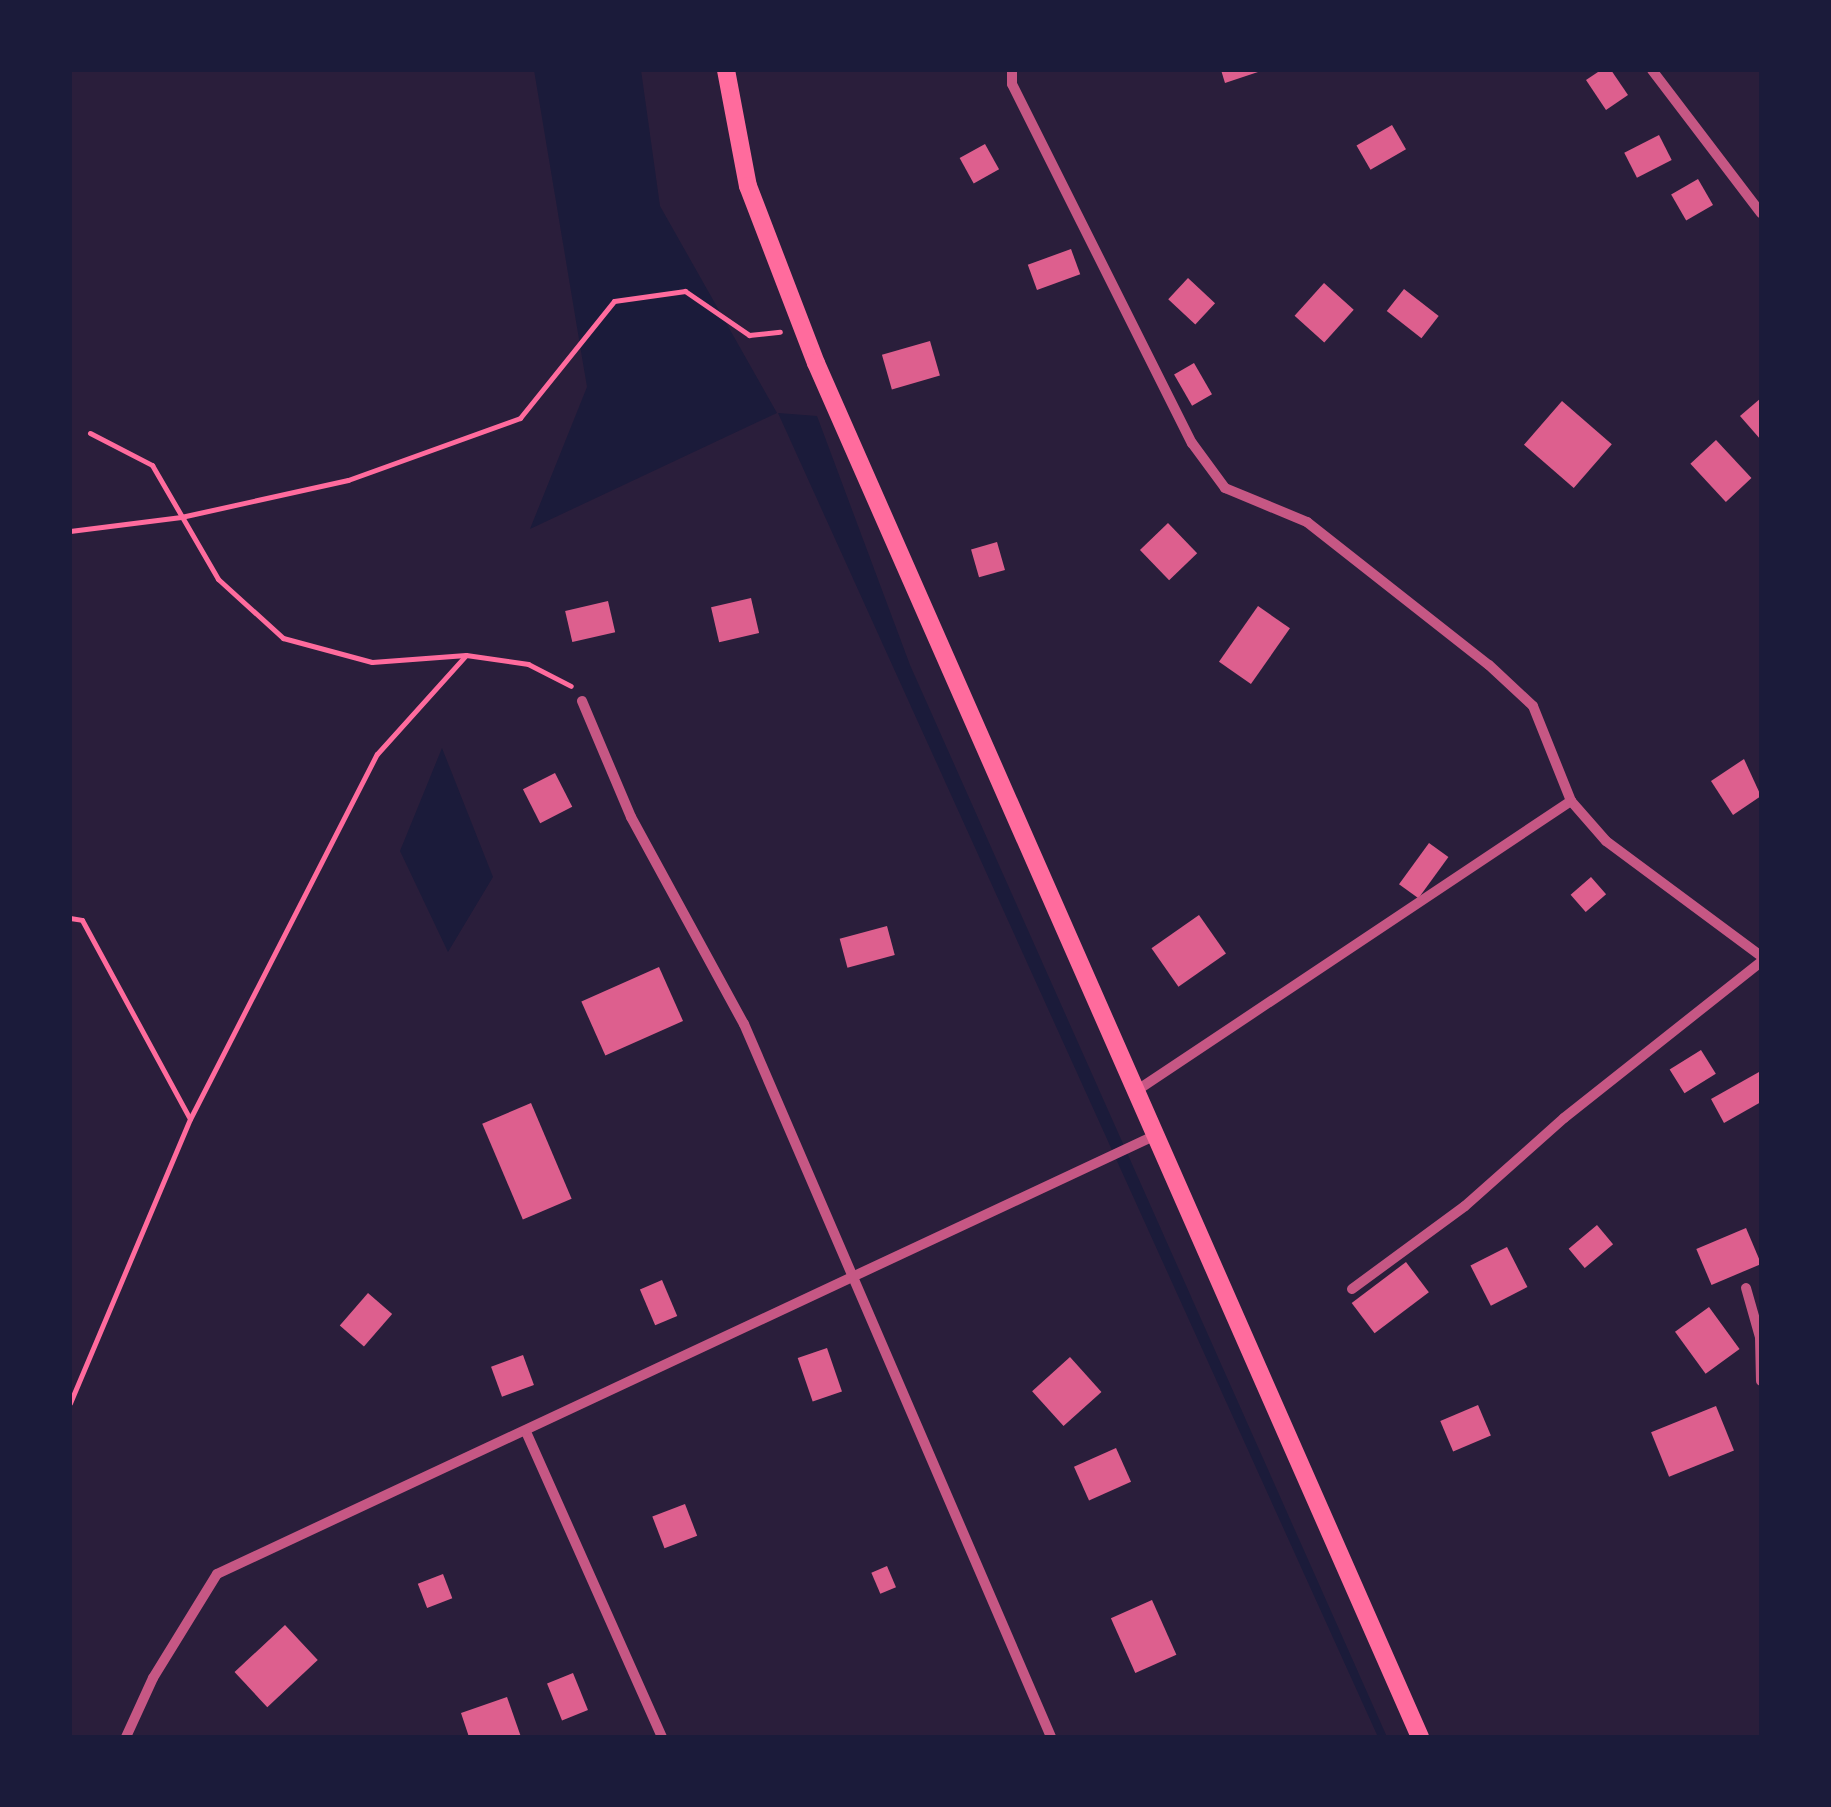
<!DOCTYPE html>
<html>
<head>
<meta charset="utf-8">
<style>
  body { margin:0 }
  #map { position:relative; width:1831px; height:1807px; overflow:hidden; background:#1b1b3a; font-family:"Exo 2",sans-serif }
  div>[style] { position:absolute }
  .green>* { inset:0; background:#2a1e3b }
  .building>* { inset:0; background:#dd5f8e; transform-origin:0 0 }
  .path>* { height:5px; margin:-2.5px; padding:0 2.5px; transform-origin:2.5px; border-radius:2.5px; background:#ff6b9d }
  .minor>* { height:10px; margin:-5px; padding:0 5px; transform-origin:5px; border-radius:5px; background:#c65784 }
  .secondary>* { height:18px; margin:-9px; padding:0 9px; transform-origin:9px; border-radius:9px; background:#ff6b9d }
  span { translate:-50% -50%; white-space:nowrap; text-align:center; line-height:1.15; -webkit-text-stroke:8px #1b1b3a; paint-order:stroke }
  .frame { position:absolute; inset:0; border:72px solid #1b1b3a; pointer-events:none }
</style>
</head>
<body>
<div id="map">
  <div class="green">
    <div style="clip-path:polygon(evenodd,70px 70px,534px 70px,587px 387px,530px 529px,777px 413px,660px 206px,641px 70px,1761px 70px,1761px 1737px,1387px 1737px,910px 665px,817px 416px,778px 413px,1378px 1737px,70px 1737px,70px 70px,442px 748px,493px 877px,448px 952px,400px 851px,442px 748px)"></div>
  </div>
  <div class="building">
    <div style="clip-path:polygon(1221px 70px,1261px 70px,1261px 71px,1225px 83px)"></div>
    <div style="clip-path:polygon(1601px 70px,1611px 70px,1628px 95px,1606px 110px,1586px 80px)"></div>
    <div style="left:1392px;top:125px;width:28px;height:41px;rotate:60deg"></div>
    <div style="left:1659px;top:135px;width:28px;height:39px;rotate:63deg"></div>
    <div style="left:985px;top:144px;width:29px;height:29px;rotate:61deg"></div>
    <div style="left:1698px;top:179px;width:30px;height:31px;rotate:60deg"></div>
    <div style="left:1071px;top:249px;width:27px;height:46px;rotate:70deg"></div>
    <div style="left:1188px;top:278px;width:37px;height:29px;rotate:43deg"></div>
    <div style="left:1324px;top:283px;width:40px;height:44px;rotate:42deg"></div>
    <div style="left:1404px;top:289px;width:44px;height:28px;rotate:38deg"></div>
    <div style="left:930px;top:341px;width:36px;height:50px;rotate:74deg"></div>
    <div style="left:1194px;top:363px;width:36px;height:23px;rotate:60deg"></div>
    <div style="clip-path:polygon(1761px 398px,1761px 440px,1740px 416px)"></div>
    <div style="left:1562px;top:401px;width:66px;height:58px;rotate:41deg"></div>
    <div style="left:1716px;top:440px;width:52px;height:35px;rotate:47deg"></div>
    <div style="left:1168px;top:523px;width:42px;height:39px;rotate:46deg"></div>
    <div style="left:997px;top:542px;width:29px;height:27px;rotate:74deg"></div>
    <div style="left:751px;top:598px;width:36px;height:41px;rotate:77deg"></div>
    <div style="left:608px;top:601px;width:32px;height:44px;rotate:77deg"></div>
    <div style="left:1258px;top:606px;width:39px;height:68px;rotate:35deg"></div>
    <div style="clip-path:polygon(1744px 759px,1761px 796px,1733px 815px,1711px 781px)"></div>
    <div style="left:555px;top:773px;width:38px;height:36px;rotate:63deg"></div>
    <div style="left:1429px;top:843px;width:24px;height:51px;rotate:36deg"></div>
    <div style="left:1591px;top:877px;width:23px;height:27px;rotate:49deg"></div>
    <div style="left:1199px;top:915px;width:47px;height:58px;rotate:55deg"></div>
    <div style="left:887px;top:926px;width:30px;height:49px;rotate:75deg"></div>
    <div style="left:659px;top:967px;width:59px;height:85px;rotate:66deg"></div>
    <div style="left:1701px;top:1050px;width:28px;height:37px;rotate:58deg"></div>
    <div style="clip-path:polygon(1759px 1072px,1761px 1102px,1724px 1123px,1711px 1099px)"></div>
    <div style="left:531px;top:1103px;width:104px;height:53px;rotate:67deg"></div>
    <div style="left:1597px;top:1225px;width:25px;height:37px;rotate:50deg"></div>
    <div style="left:1746px;top:1228px;width:39px;height:54px;rotate:67deg"></div>
    <div style="left:1507px;top:1247px;width:45px;height:41px;rotate:63deg"></div>
    <div style="left:1406px;top:1262px;width:38px;height:68px;rotate:53deg"></div>
    <div style="left:662px;top:1280px;width:39px;height:24px;rotate:67deg"></div>
    <div style="left:368px;top:1293px;width:32px;height:43px;rotate:41deg"></div>
    <div style="left:1709px;top:1307px;width:52px;height:42px;rotate:54deg"></div>
    <div style="left:827px;top:1348px;width:46px;height:31px;rotate:71deg"></div>
    <div style="left:523px;top:1355px;width:32px;height:34px;rotate:70deg"></div>
    <div style="left:1070px;top:1357px;width:47px;height:51px;rotate:48deg"></div>
    <div style="left:1478px;top:1405px;width:33px;height:41px;rotate:67deg"></div>
    <div style="left:1716px;top:1406px;width:48px;height:70px;rotate:68deg"></div>
    <div style="left:1116px;top:1448px;width:37px;height:46px;rotate:66deg"></div>
    <div style="left:685px;top:1504px;width:34px;height:35px;rotate:69deg"></div>
    <div style="left:887px;top:1566px;width:23px;height:17px;rotate:67deg"></div>
    <div style="left:443px;top:1574px;width:26px;height:27px;rotate:69deg"></div>
    <div style="left:1152px;top:1600px;width:60px;height:45px;rotate:66deg"></div>
    <div style="left:285px;top:1625px;width:48px;height:69px;rotate:47deg"></div>
    <div style="left:573px;top:1673px;width:40px;height:28px;rotate:68deg"></div>
    <div style="clip-path:polygon(507px 1697px,521px 1737px,469px 1737px,461px 1713px)"></div>
  </div>
  <div class="path">
    <div style="left:90px;top:433px;width:70px;rotate:27.3deg"></div>
    <div style="left:152px;top:465px;width:132px;rotate:59.9deg"></div>
    <div style="left:218px;top:579px;width:88px;rotate:42.2deg"></div>
    <div style="left:283px;top:638px;width:92px;rotate:15.1deg"></div>
    <div style="left:372px;top:662px;width:94px;rotate:-4.3deg"></div>
    <div style="left:466px;top:655px;width:63px;rotate:8.3deg"></div>
    <div style="left:528px;top:664px;width:48px;rotate:27.1deg"></div>
    <div style="left:70px;top:531px;width:112px;rotate:-7.2deg"></div>
    <div style="left:181px;top:517px;width:171px;rotate:-12.5deg"></div>
    <div style="left:348px;top:480px;width:183px;rotate:-19.8deg"></div>
    <div style="left:520px;top:418px;width:150px;rotate:-51.2deg"></div>
    <div style="left:614px;top:301px;width:72px;rotate:-8deg"></div>
    <div style="left:685px;top:291px;width:78px;rotate:34.5deg"></div>
    <div style="left:749px;top:335px;width:31px;rotate:-6deg"></div>
    <div style="left:70px;top:918px;width:12px;rotate:9deg"></div>
    <div style="left:82px;top:920px;width:224px;rotate:61.5deg"></div>
    <div style="left:70px;top:1403px;width:308px;rotate:-67.1deg"></div>
    <div style="left:190px;top:1119px;width:410px;rotate:-62.9deg"></div>
    <div style="left:377px;top:754px;width:133px;rotate:-48deg"></div>
  </div>
  <div class="minor">
    <div style="left:1012px;top:70px;width:14px;rotate:90deg"></div>
    <div style="left:1012px;top:84px;width:402px;rotate:63.4deg"></div>
    <div style="left:1192px;top:443px;width:56px;rotate:53.7deg"></div>
    <div style="left:1225px;top:488px;width:89px;rotate:22.5deg"></div>
    <div style="left:1307px;top:522px;width:231px;rotate:38.2deg"></div>
    <div style="left:1489px;top:665px;width:60px;rotate:43deg"></div>
    <div style="left:1533px;top:706px;width:102px;rotate:68.2deg"></div>
    <div style="left:1571px;top:801px;width:53px;rotate:48.8deg"></div>
    <div style="left:1606px;top:841px;width:193px;rotate:36.6deg"></div>
    <div style="left:1652px;top:70px;width:180px;rotate:52.7deg"></div>
    <div style="left:582px;top:701px;width:126px;rotate:67.1deg"></div>
    <div style="left:631px;top:817px;width:236px;rotate:61.4deg"></div>
    <div style="left:744px;top:1024px;width:776px;rotate:66.7deg"></div>
    <div style="left:1136px;top:1091px;width:523px;rotate:-33.69deg"></div>
    <div style="left:1746px;top:1288px;width:51px;rotate:74.1deg"></div>
    <div style="left:1760px;top:1337px;width:44px;rotate:88.7deg"></div>
    <div style="left:1352px;top:1289px;width:140px;rotate:-36.3deg"></div>
    <div style="left:1465px;top:1206px;width:132px;rotate:-41.6deg"></div>
    <div style="left:1564px;top:1118px;width:251px;rotate:-38.4deg"></div>
    <div style="left:527px;top:1434px;width:332px;rotate:66deg"></div>
    <div style="left:126px;top:1737px;width:65px;rotate:-65.4deg"></div>
    <div style="left:153px;top:1678px;width:122px;rotate:-58.4deg"></div>
    <div style="left:217px;top:1574px;width:1037px;rotate:-25.06deg"></div>
  </div>
  <div class="secondary">
    <div style="left:726px;top:70px;width:118px;rotate:79.3deg"></div>
    <div style="left:748px;top:186px;width:190px;rotate:69deg"></div>
    <div style="left:816px;top:363px;width:1501px;rotate:66.27deg"></div>
  </div>
  <div class="frame"></div>
</div>
</body>
</html>
